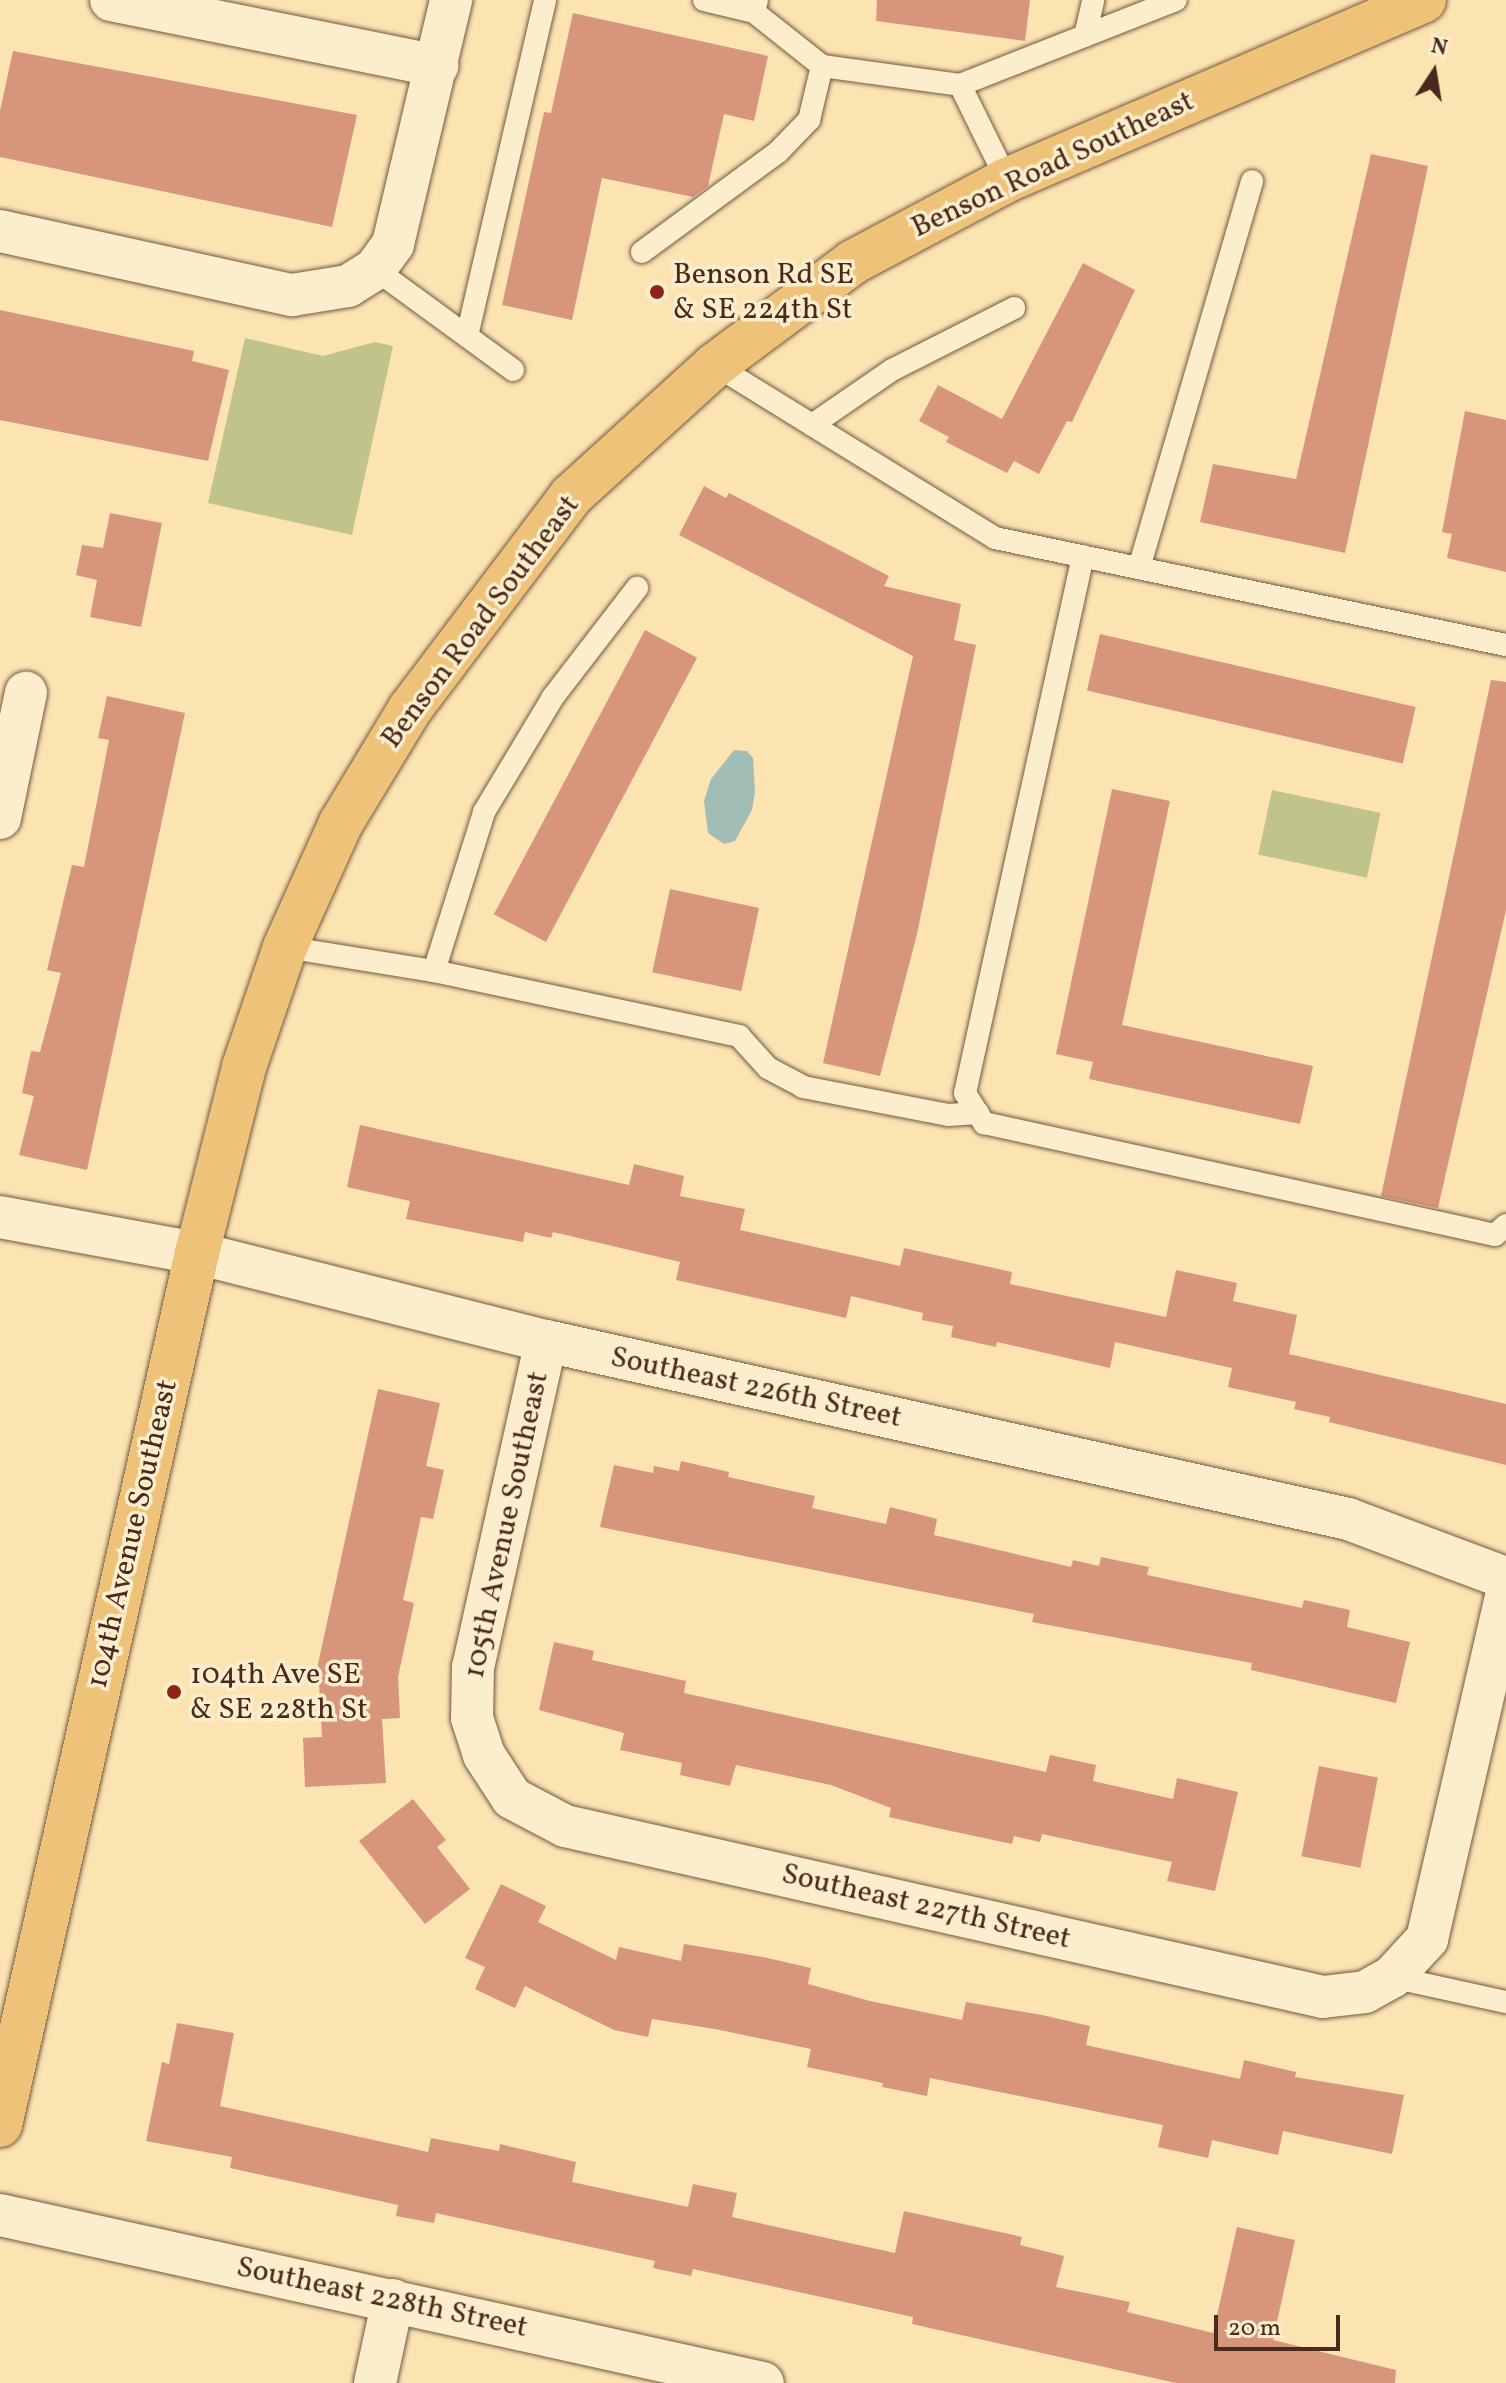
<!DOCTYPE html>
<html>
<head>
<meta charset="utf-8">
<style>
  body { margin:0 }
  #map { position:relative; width:1506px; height:2383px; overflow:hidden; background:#fbe4b2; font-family:Vollkorn,serif }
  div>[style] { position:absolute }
  .green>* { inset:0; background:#c1c48a; transform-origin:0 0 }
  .water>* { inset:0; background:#a2bcb6 }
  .building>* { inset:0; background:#d7967c; transform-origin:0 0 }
  .roads { filter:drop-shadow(0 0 2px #755841) drop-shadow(0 0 2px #755841) }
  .lane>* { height:22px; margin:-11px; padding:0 11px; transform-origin:11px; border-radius:11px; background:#fcedcd }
  .street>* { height:42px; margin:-21px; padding:0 21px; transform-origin:21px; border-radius:21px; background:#fcedcd }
  .primary>* { height:44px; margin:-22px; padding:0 22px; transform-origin:22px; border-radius:22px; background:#eec279 }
  .dots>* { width:22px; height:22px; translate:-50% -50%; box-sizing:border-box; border:4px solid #fcedcd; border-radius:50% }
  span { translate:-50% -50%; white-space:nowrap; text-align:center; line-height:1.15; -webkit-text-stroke:7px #fcedcd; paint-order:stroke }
  .street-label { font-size:30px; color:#48291b }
  .poi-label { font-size:30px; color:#48291b }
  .left { translate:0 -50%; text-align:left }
  .north { position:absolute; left:1394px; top:32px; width:80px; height:80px; -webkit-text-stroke:6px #fcedcd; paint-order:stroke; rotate:12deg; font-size:22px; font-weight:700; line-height:32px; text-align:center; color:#48291b }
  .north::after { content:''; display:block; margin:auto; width:28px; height:36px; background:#48291b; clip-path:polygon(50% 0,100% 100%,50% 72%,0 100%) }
  .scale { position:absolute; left:1214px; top:2315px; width:126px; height:36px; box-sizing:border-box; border:4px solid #48291b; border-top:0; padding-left:10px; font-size:24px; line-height:28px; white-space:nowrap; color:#48291b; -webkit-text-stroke:6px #fcedcd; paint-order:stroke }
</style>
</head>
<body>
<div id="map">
  <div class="green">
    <div style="clip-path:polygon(245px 338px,323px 356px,375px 342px,393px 346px,352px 535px,208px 503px)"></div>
    <div style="left:1272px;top:790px;width:111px;height:66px;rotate:12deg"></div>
  </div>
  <div class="water">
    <div style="clip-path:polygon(734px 750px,747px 751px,753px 758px,755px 792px,752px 810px,735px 841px,724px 844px,708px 833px,704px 801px,711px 779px)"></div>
  </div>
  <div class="building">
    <div style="clip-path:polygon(877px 0,1030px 0,1025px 41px,876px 21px)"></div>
    <div style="clip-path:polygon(573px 13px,768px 56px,754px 121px,724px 114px,708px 186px,693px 197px,602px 178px,572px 320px,502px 305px,544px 112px,551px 113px)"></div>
    <div style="clip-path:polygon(13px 51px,357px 115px,332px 227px,0 157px,0 111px)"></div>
    <div style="clip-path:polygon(1371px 154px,1428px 166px,1345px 553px,1200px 522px,1213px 464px,1296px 479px)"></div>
    <div style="clip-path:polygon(1083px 263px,1135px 290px,1072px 422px,1067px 421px,1039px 474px,1014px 461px,1007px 473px,946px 442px,949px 437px,919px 421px,938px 385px,1002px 419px)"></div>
    <div style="clip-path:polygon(0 310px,194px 351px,192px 361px,229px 370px,208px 461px,0 420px)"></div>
    <div style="clip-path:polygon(1465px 411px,1506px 420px,1506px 572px,1447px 558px,1452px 534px,1442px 532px)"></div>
    <div style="clip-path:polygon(704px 486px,726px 498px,729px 493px,889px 576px,884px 586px,961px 604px,954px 640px,976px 645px,917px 934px,880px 1076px,823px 1063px,913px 656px,679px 535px)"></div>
    <div style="clip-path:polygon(110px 513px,162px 523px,141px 627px,90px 617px,97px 580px,76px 575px,82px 545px,103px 548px)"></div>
    <div style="left:645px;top:630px;width:59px;height:322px;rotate:28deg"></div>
    <div style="left:1100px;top:634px;width:324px;height:58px;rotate:13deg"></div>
    <div style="clip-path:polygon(1491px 680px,1506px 682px,1506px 910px,1438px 1208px,1381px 1196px)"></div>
    <div style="clip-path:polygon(107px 696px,185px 713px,87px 1170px,19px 1155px,34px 1096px,22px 1093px,31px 1051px,40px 1052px,61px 973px,47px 970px,72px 865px,84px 867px,109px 740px,98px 738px)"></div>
    <div style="clip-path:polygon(1112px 789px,1170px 801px,1122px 1025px,1313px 1066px,1300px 1124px,1089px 1079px,1093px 1062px,1056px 1054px)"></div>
    <div style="left:670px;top:889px;width:91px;height:85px;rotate:12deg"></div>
    <div style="clip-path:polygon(360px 1125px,629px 1185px,634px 1164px,684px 1176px,680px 1196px,745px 1209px,740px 1230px,900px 1266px,904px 1248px,1012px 1272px,1010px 1284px,1166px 1317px,1176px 1270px,1237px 1283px,1233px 1301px,1297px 1315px,1289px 1354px,1506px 1404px,1506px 1465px,1329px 1422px,1330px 1417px,1294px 1409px,1296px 1402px,1228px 1387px,1232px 1368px,1115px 1342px,1110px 1368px,997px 1342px,996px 1347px,951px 1337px,953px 1326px,922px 1320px,923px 1313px,851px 1296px,846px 1318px,676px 1280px,680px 1262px,553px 1232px,551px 1238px,525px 1232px,523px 1242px,406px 1219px,410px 1201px,347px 1187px)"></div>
    <div style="clip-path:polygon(378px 1389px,440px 1403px,426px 1466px,444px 1470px,433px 1519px,421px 1517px,403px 1600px,414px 1603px,398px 1677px,400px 1718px,382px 1719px,386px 1783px,305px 1787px,303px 1738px,322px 1737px,318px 1664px)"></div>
    <div style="clip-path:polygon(681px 1461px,729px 1472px,728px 1477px,815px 1496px,812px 1508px,886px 1524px,890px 1507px,937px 1519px,934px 1535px,1071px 1567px,1073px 1560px,1099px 1566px,1101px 1557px,1149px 1567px,1147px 1575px,1302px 1608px,1304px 1600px,1350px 1610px,1347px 1627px,1410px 1642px,1396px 1703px,1251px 1670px,1252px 1663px,1032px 1622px,1034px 1614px,600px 1527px,614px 1465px,653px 1473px,654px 1466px,679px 1471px)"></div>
    <div style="clip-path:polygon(554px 1642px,594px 1651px,592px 1660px,686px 1681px,684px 1693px,1046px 1772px,1050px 1755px,1096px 1765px,1093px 1781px,1173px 1799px,1177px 1778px,1238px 1792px,1215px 1891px,1167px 1881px,1172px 1862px,1042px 1834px,1040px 1842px,1014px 1836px,1012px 1844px,937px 1828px,889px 1817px,891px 1808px,831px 1785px,736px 1765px,730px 1786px,680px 1775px,682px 1763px,620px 1750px,624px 1733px,539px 1710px)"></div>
    <div style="left:1319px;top:1766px;width:60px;height:92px;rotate:11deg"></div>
    <div style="clip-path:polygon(413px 1799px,446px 1840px,437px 1847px,470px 1889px,425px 1924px,359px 1841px)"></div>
    <div style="clip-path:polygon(501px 1884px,546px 1906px,538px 1922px,616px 1960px,619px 1947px,681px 1961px,684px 1944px,763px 1957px,811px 1968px,808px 1984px,870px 2001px,962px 2020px,966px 2002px,1042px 2015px,1090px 2026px,1086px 2045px,1176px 2065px,1240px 2079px,1244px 2060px,1296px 2072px,1295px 2077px,1404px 2095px,1392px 2154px,1283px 2131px,1278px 2155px,1212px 2140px,1208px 2158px,1158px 2147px,1163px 2125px,930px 2078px,927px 2096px,882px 2087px,883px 2083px,807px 2067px,811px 2049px,715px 2029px,652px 2019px,648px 2037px,614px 2030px,525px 1986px,515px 2008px,475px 1989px,485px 1967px,465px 1958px)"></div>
    <div style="clip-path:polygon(177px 2023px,234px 2033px,220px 2106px,428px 2152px,431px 2138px,499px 2151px,500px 2144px,576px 2162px,572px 2182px,688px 2207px,693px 2184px,737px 2193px,732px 2217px,895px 2253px,904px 2211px,1022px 2237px,1020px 2245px,1064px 2256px,1056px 2287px,1130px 2302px,1127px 2312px,1213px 2333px,1237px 2227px,1295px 2240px,1273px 2340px,1396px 2370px,1395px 2383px,1176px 2383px,912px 2324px,913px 2317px,693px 2269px,691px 2276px,653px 2268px,655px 2261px,436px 2213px,434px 2223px,396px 2216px,398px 2205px,230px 2168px,232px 2157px,146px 2141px,162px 2062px,169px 2064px)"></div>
  </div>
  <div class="roads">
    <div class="lane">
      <div style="left:704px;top:0;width:51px;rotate:13.5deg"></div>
      <div style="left:754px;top:12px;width:12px;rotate:-76deg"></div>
      <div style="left:754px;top:12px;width:87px;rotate:38.5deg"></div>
      <div style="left:822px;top:66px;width:139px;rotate:7.8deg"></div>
      <div style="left:960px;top:85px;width:232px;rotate:-21.5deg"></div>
      <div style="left:1085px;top:36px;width:37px;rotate:-77deg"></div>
      <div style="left:960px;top:85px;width:106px;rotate:63.7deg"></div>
      <div style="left:642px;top:252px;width:169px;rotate:-36.3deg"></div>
      <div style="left:778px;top:152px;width:45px;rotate:-45.9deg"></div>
      <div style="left:809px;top:120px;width:56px;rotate:-76.5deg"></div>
      <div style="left:375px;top:269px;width:171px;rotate:36.2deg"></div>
      <div style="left:467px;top:336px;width:345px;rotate:-76.9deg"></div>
      <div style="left:715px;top:365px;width:329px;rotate:31.7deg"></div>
      <div style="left:995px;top:538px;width:522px;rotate:11.83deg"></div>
      <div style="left:812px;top:425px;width:97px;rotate:-34.5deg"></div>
      <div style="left:892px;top:370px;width:137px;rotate:-26.9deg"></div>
      <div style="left:1083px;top:556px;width:550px;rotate:102.39deg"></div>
      <div style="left:965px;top:1093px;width:36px;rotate:58deg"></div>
      <div style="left:984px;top:1123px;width:523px;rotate:12.36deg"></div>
      <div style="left:1495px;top:1235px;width:15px;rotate:-42deg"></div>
      <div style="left:1139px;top:568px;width:403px;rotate:-73.7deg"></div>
      <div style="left:285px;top:947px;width:151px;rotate:9.2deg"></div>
      <div style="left:434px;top:971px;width:167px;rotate:-72.5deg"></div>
      <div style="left:484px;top:812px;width:134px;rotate:-59deg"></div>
      <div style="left:553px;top:697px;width:138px;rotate:-52.4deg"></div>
      <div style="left:434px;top:971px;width:312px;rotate:12deg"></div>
      <div style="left:739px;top:1036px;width:43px;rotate:47.8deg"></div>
      <div style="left:768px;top:1068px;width:40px;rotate:28deg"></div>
      <div style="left:803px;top:1087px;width:148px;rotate:10.9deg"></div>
      <div style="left:948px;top:1115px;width:30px;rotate:-4deg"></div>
      <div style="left:1392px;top:1977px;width:117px;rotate:12.4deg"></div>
    </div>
    <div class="street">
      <div style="left:111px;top:0;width:333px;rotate:11.4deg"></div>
      <div style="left:0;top:231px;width:299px;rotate:12.4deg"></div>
      <div style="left:292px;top:295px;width:57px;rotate:-9.1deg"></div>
      <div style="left:348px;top:286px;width:32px;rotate:-32deg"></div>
      <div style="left:375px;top:269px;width:31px;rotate:-54deg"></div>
      <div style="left:393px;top:244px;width:251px;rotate:-76.6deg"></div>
      <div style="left:0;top:818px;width:128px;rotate:-78.3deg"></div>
      <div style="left:0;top:1217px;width:200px;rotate:10.4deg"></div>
      <div style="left:197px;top:1253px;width:360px;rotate:14.2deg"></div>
      <div style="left:546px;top:1341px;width:822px;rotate:12.51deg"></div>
      <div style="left:1348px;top:1519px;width:169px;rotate:20.5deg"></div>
      <div style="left:546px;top:1341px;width:334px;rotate:102.6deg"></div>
      <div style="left:473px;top:1667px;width:51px;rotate:91.1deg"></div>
      <div style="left:472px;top:1718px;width:39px;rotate:72deg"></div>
      <div style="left:484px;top:1755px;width:51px;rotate:56.9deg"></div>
      <div style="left:512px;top:1798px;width:60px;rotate:27.8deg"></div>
      <div style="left:565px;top:1826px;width:777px;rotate:12.71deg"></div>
      <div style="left:1323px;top:1997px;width:42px;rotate:-6.8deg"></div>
      <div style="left:1365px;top:1992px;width:31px;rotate:-29deg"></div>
      <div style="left:1392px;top:1977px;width:52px;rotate:-47.4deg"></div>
      <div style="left:1427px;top:1939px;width:351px;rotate:-77deg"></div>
      <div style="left:0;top:2215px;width:781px;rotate:12.42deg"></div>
      <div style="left:375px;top:2383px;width:85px;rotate:-77.8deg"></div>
    </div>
    <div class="primary">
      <div style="left:0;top:2125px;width:894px;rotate:-77.27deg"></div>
      <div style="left:197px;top:1253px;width:192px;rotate:-75.8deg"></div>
      <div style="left:244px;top:1067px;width:127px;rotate:-71.1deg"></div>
      <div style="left:285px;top:947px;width:136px;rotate:-65.7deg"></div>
      <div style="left:341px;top:823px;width:133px;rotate:-58.8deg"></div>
      <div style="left:410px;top:709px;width:267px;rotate:-52.9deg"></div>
      <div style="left:571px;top:496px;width:195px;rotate:-42.3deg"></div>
      <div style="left:715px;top:365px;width:172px;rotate:-36.7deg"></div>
      <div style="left:853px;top:262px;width:174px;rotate:-28deg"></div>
      <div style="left:1007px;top:180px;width:454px;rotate:-23.3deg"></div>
    </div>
  </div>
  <div class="dots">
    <div style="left:657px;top:292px;background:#8f2418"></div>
    <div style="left:174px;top:1692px;background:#8f2418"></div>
  </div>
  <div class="street-label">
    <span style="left:1053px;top:165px;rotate:-25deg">Benson Road Southeast</span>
    <span style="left:481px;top:622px;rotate:-53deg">Benson Road Southeast</span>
    <span style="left:756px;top:1388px;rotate:12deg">Southeast 226th Street</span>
    <span style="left:507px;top:1525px;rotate:-78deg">105th Avenue Southeast</span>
    <span style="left:133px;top:1534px;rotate:-77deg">104th Avenue Southeast</span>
    <span style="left:926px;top:1907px;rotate:13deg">Southeast 227th Street</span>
    <span style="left:382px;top:2298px;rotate:12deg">Southeast 228th Street</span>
  </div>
  <div class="poi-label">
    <span class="left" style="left:673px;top:292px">Benson Rd SE<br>&amp; SE 224th St</span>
    <span class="left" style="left:190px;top:1692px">104th Ave SE<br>&amp; SE 228th St</span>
  </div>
  <div class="north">N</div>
  <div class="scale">20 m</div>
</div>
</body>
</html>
